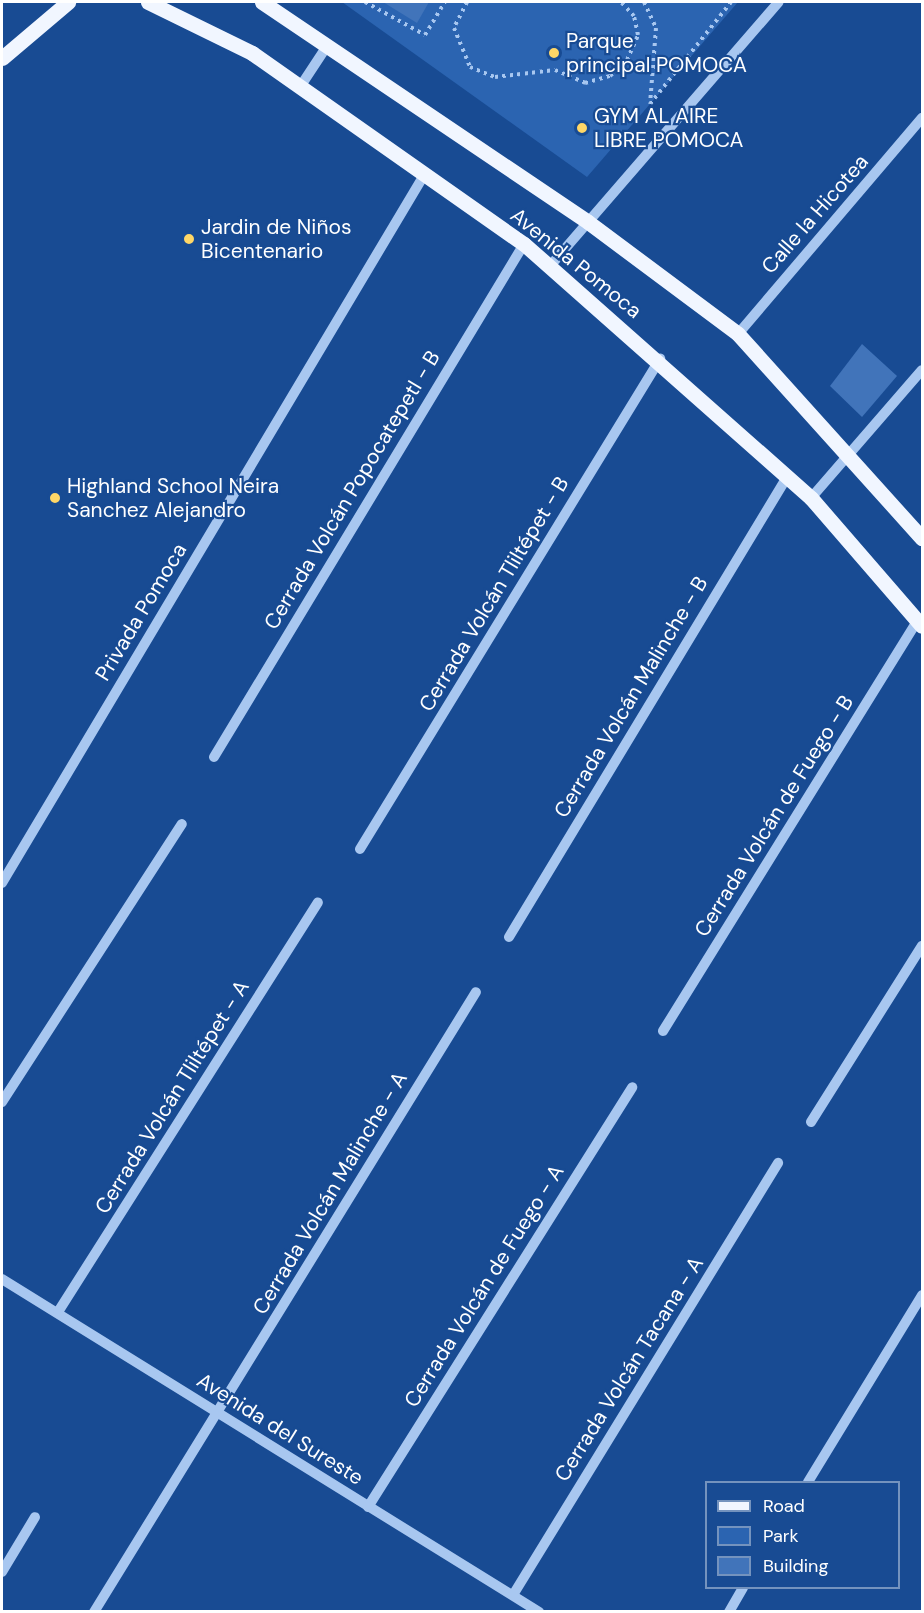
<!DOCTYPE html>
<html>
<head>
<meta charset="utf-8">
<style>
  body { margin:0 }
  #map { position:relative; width:924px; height:1613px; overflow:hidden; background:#184b93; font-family:"DM Sans",sans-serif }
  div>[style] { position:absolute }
  .green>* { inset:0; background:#2b64b1 }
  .building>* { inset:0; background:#4174ba }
  .path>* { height:4px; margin-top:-2px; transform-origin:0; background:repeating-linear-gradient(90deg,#a8c7f0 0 3px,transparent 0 7.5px) }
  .minor>* { height:10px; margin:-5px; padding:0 5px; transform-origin:5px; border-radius:5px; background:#a8c7f0 }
  .major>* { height:15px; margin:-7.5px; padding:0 7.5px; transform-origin:7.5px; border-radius:7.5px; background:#f1f6ff }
  .dots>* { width:16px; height:16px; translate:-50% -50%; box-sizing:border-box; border:3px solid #184b93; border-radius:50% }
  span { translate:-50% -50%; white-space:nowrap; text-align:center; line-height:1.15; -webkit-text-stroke:4.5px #184b93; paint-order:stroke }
  .poi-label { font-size:21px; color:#fff }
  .left { translate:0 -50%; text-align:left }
  .street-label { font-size:21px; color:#fff }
  .frame { position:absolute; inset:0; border:3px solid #fff; pointer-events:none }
  .legend { position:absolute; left:705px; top:1481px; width:195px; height:108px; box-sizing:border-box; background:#184b93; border:2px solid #7493be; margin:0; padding:8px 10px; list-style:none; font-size:18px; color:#fff }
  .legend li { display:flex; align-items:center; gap:12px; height:30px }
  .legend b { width:30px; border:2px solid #7493be }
</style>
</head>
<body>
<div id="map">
  <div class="green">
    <div style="clip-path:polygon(342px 2px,738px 2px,587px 177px)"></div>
  </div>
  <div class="building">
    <div style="clip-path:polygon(383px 2px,429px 2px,417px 23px)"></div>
    <div style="clip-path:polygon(862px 344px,897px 376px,862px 417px,830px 386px)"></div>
  </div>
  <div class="path">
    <div style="left:365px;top:2px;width:68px;rotate:28.8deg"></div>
    <div style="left:425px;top:35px;width:39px;rotate:-59deg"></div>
    <div style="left:467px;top:2px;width:29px;rotate:117deg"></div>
    <div style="left:454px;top:28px;width:42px;rotate:67.7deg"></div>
    <div style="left:470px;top:67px;width:27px;rotate:22deg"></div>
    <div style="left:495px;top:77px;width:60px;rotate:-6.7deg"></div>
    <div style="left:555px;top:70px;width:33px;rotate:23deg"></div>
    <div style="left:585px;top:83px;width:26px;rotate:-16deg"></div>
    <div style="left:610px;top:76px;width:23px;rotate:-43deg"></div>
    <div style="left:627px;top:60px;width:27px;rotate:-66deg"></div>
    <div style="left:638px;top:35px;width:19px;rotate:-102deg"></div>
    <div style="left:634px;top:16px;width:19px;rotate:-133deg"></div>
    <div style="left:644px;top:2px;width:29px;rotate:65deg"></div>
    <div style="left:656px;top:28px;width:76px;rotate:94.5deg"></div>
    <div style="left:650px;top:104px;width:130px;rotate:-51.5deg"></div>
  </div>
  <div class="minor">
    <div style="left:300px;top:87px;width:49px;rotate:-56.6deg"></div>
    <div style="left:550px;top:266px;width:349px;rotate:-49.1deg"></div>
    <div style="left:738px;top:334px;width:284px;rotate:-49.6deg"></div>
    <div style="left:811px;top:498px;width:169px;rotate:-49.1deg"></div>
    <div style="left:214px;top:757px;width:599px;rotate:-58.86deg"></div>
    <div style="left:360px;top:849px;width:575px;rotate:-58.52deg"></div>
    <div style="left:2px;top:883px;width:824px;rotate:-59.2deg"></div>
    <div style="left:509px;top:937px;width:537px;rotate:-58.85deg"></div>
    <div style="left:663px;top:1031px;width:484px;rotate:-58.2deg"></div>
    <div style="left:2px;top:1102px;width:331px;rotate:-57.1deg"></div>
    <div style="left:811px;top:1122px;width:208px;rotate:-57.8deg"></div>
    <div style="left:2px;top:1279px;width:632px;rotate:31.8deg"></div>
    <div style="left:58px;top:1312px;width:485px;rotate:-57.6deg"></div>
    <div style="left:808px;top:1482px;width:219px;rotate:-58.6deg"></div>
    <div style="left:368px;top:1507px;width:496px;rotate:-57.8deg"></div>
    <div style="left:2px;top:1572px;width:64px;rotate:-59deg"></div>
    <div style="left:513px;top:1595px;width:507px;rotate:-58.47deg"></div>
    <div style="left:94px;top:1612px;width:728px;rotate:-58.36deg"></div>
    <div style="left:729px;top:1612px;width:28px;rotate:-60deg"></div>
  </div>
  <div class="major">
    <div style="left:148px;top:2px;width:116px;rotate:26.1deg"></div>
    <div style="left:252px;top:53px;width:332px;rotate:35.1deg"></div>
    <div style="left:524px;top:244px;width:383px;rotate:41.5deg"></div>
    <div style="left:811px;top:498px;width:169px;rotate:49.1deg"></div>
    <div style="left:262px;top:2px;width:393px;rotate:34deg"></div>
    <div style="left:588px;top:222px;width:187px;rotate:36.7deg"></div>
    <div style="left:738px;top:334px;width:275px;rotate:48deg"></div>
    <div style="left:2px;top:58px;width:87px;rotate:-40.3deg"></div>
  </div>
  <div class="dots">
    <div style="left:554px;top:53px;background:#ffd767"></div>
    <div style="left:582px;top:128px;background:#ffd767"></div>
    <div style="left:189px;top:239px;background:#ffd767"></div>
    <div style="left:55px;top:498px;background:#ffd767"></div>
  </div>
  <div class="poi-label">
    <span class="left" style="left:566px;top:53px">Parque<br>principal POMOCA</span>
    <span class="left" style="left:594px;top:128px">GYM AL AIRE<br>LIBRE POMOCA</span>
    <span class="left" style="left:201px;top:239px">Jardin de Niños<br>Bicentenario</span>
    <span class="left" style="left:67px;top:498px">Highland School Neira<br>Sanchez Alejandro</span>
  </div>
  <div class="street-label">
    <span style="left:815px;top:214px;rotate:-49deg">Calle la Hicotea</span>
    <span style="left:576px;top:263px;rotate:39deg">Avenida Pomoca</span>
    <span style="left:352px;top:490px;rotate:-59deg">Cerrada Volcán Popocatepetl - B</span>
    <span style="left:494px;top:594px;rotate:-59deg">Cerrada Volcán Tliltépet - B</span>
    <span style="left:141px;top:612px;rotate:-59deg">Privada Pomoca</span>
    <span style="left:631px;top:697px;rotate:-59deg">Cerrada Volcán Malinche - B</span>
    <span style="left:774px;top:816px;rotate:-58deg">Cerrada Volcán de Fuego - B</span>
    <span style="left:172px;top:1097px;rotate:-58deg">Cerrada Volcán Tliltépet - A</span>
    <span style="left:330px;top:1193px;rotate:-59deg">Cerrada Volcán Malinche - A</span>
    <span style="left:484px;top:1286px;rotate:-58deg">Cerrada Volcán de Fuego - A</span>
    <span style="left:629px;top:1369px;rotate:-58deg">Cerrada Volcán Tacana - A</span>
    <span style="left:280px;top:1429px;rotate:32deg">Avenida del Sureste</span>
  </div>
  <div class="frame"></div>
  <ul class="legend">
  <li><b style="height:8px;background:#f1f6ff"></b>Road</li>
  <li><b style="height:16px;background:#2b64b1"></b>Park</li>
  <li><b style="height:16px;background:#4174ba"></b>Building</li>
  </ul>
</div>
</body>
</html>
